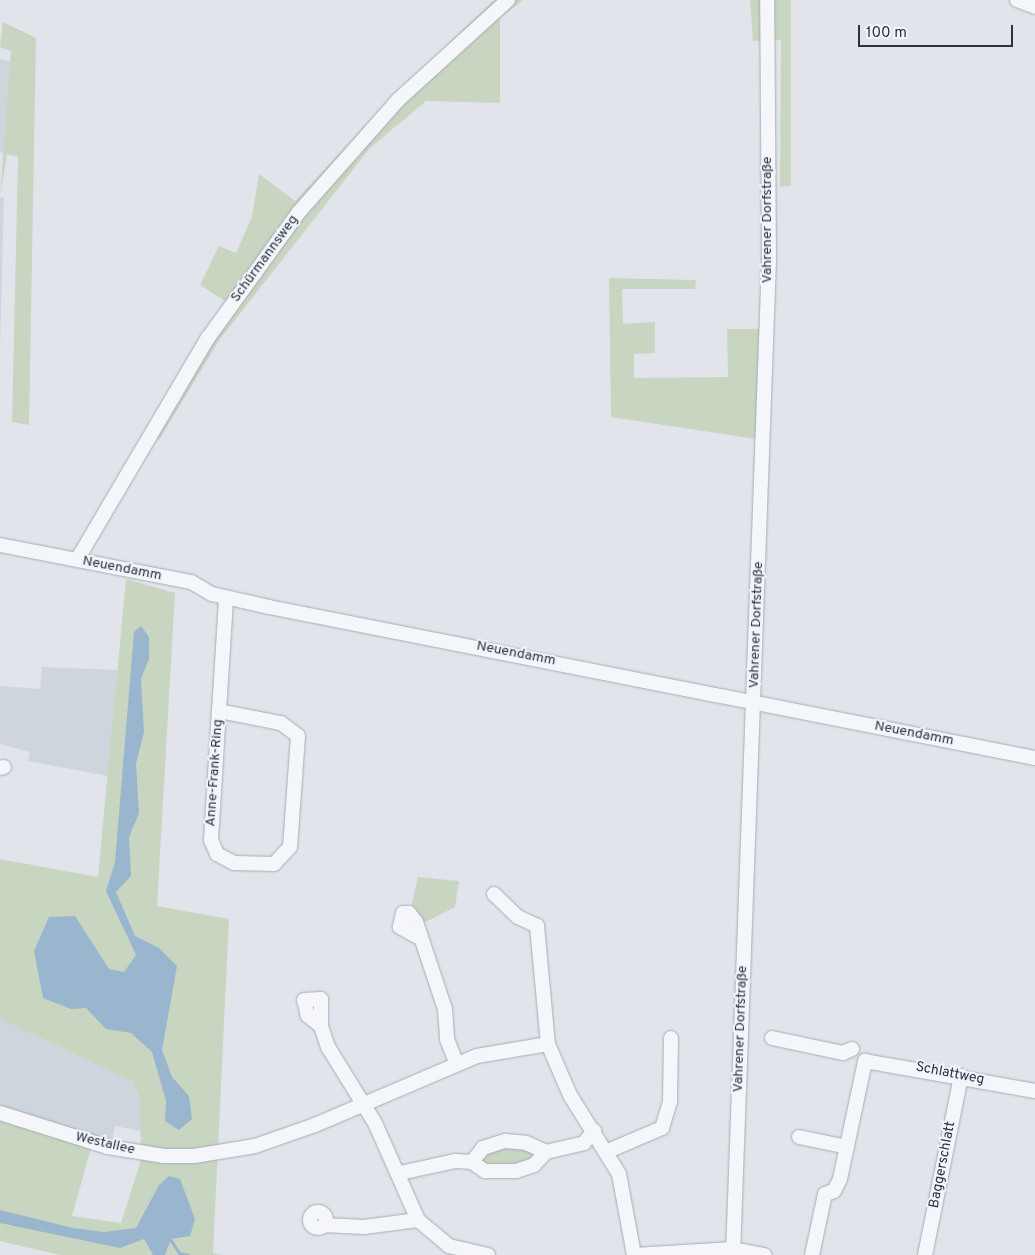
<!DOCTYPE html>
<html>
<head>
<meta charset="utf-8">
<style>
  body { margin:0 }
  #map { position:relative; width:1035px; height:1255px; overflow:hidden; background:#e1e5eb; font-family:Overpass,sans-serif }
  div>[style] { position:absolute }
  .built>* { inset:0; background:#cfd5dd }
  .green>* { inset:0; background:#c8d5c1 }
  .water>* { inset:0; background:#99b6ce }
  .stream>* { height:3px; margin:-1.5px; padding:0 1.5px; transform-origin:1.5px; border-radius:1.5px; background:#99b6ce }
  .roads { filter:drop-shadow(0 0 1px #a6acb6) drop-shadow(0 0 1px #a6acb6) }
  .minor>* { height:14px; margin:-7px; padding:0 7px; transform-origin:7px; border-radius:7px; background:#f4f6f9 }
  .minor>.ring { margin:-7px; padding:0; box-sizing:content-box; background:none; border:14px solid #f4f6f9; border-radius:50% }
  span { translate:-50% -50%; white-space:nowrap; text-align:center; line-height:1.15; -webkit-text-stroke:4px #f1f4f8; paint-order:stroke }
  .street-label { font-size:14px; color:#283444 }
  .scale { position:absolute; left:858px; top:25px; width:155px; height:22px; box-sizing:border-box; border:2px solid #283444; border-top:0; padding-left:6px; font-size:15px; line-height:18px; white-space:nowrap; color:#283444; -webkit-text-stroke:4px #f1f4f8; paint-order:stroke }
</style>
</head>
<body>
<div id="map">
  <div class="built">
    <div style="clip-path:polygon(0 59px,11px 62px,7px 154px,0 152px)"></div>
    <div style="clip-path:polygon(0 197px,4px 197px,0 350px)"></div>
    <div style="clip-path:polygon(42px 667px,118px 670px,108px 776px,28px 761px,30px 752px,0 744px,0 686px,40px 689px)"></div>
    <div style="clip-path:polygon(0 1019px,133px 1082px,140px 1101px,141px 1131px,115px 1126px,112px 1142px,0 1105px)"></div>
  </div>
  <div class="green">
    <div style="clip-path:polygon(494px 0,523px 0,500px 18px,500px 103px,426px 101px,370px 148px,220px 339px,159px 440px,148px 432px,225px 301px,200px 285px,219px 246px,236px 253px,252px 217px,259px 174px,295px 201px,385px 104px)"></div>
    <div style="clip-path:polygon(750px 0,791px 0,791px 186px,780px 187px,781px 40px,753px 41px)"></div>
    <div style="clip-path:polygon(3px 22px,36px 38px,29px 425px,12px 422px,18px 157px,7px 154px,0 197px,11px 51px,0 47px)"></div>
    <div style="clip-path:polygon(609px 278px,696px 280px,695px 289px,622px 289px,623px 324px,655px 322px,655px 353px,634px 354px,634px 378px,728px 377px,727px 329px,759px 329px,756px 439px,611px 417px)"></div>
    <div style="clip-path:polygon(126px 579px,175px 593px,157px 906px,229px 919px,213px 1253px,221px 1255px,60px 1255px,0 1241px,0 1118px,91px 1148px,72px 1216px,121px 1223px,141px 1160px,140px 1101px,133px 1082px,0 1019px,0 859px,98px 877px)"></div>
    <div style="clip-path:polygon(418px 877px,459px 881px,455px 907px,421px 924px,411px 908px)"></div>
    <div style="clip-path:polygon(506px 1144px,541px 1153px,520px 1168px,479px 1164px,481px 1154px)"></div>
  </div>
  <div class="water">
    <div style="clip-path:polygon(141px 626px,149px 637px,149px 659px,141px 679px,144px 732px,136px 764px,139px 813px,129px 837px,131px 876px,116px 892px,135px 936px,159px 948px,177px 966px,162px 1050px,172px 1077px,189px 1096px,192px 1119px,179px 1130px,165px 1121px,166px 1101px,152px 1052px,131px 1033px,106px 1029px,86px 1008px,71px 1009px,43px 998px,34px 951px,49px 917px,75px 916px,109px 969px,124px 972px,136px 955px,106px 891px,115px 862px,134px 632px)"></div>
    <div style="clip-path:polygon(169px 1176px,180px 1179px,195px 1219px,190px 1236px,171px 1239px,165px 1255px,153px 1255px,144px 1239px,120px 1248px,0 1223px,0 1210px,73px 1228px,104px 1232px,136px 1228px,159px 1185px)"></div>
  </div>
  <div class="stream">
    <div style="left:170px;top:1239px;width:17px;rotate:57deg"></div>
    <div style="left:179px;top:1253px;width:9px;rotate:13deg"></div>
  </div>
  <div class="roads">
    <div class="minor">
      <div style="left:1017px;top:0;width:19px;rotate:21deg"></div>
      <div style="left:0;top:545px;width:195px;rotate:11deg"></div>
      <div style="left:191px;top:582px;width:24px;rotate:30deg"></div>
      <div style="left:212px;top:594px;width:58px;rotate:12.8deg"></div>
      <div style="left:269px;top:607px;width:781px;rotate:11.15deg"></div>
      <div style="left:77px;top:560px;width:258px;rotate:-59.5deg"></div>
      <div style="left:208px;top:338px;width:155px;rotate:-54.2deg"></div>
      <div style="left:299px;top:212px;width:149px;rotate:-48.5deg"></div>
      <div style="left:398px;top:100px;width:149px;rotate:-42.3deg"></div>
      <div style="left:219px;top:711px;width:63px;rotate:11deg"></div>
      <div style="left:281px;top:723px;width:21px;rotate:37deg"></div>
      <div style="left:298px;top:736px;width:111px;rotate:94.1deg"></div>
      <div style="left:290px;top:847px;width:23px;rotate:133deg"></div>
      <div style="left:274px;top:864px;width:40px;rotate:-178.6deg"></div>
      <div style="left:234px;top:863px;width:19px;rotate:-152deg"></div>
      <div style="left:217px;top:854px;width:15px;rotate:-113deg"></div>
      <div style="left:211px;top:840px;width:129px;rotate:-86.5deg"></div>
      <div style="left:219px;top:711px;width:110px;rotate:-86.4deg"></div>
      <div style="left:226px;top:601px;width:3px;rotate:-72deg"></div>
      <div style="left:0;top:768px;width:4px;rotate:-14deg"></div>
      <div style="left:494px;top:894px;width:33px;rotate:44deg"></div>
      <div style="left:518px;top:917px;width:21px;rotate:25deg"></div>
      <div style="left:537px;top:926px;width:119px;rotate:84.7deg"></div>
      <div style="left:418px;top:937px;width:21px;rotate:-151deg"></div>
      <div style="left:400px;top:927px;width:14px;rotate:-78deg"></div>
      <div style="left:403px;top:913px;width:6px"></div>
      <div style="left:409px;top:913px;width:11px;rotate:52deg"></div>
      <div style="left:416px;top:922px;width:92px;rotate:71.6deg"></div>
      <div style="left:445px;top:1009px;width:30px;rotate:86deg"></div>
      <div style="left:447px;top:1039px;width:26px;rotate:69deg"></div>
      <div style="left:321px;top:1026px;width:16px;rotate:-142deg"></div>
      <div style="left:308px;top:1016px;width:16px;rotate:-104deg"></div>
      <div style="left:304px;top:1000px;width:17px;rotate:-3deg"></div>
      <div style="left:321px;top:999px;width:27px;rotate:90deg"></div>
      <div style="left:321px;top:1026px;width:22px;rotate:72deg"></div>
      <div style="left:328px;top:1047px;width:89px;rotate:58.3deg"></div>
      <div style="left:375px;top:1123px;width:106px;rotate:66.1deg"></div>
      <div style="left:418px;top:1220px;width:40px;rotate:40deg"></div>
      <div style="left:449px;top:1246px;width:40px;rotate:13deg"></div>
      <div style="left:772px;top:1038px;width:73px;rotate:11.9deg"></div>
      <div style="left:843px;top:1053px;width:10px;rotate:-24deg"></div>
      <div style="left:0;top:1113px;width:113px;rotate:17.5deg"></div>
      <div style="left:108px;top:1147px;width:57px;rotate:9.1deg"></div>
      <div style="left:164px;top:1156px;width:30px"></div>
      <div style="left:194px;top:1156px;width:62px;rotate:-9.3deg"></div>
      <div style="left:255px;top:1146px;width:64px;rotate:-19.3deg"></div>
      <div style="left:315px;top:1125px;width:176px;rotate:-23.1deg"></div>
      <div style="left:477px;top:1056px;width:72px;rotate:-9.6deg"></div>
      <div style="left:548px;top:1044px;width:56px;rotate:66.7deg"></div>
      <div style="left:570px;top:1095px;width:93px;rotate:58.2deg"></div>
      <div style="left:619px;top:1174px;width:82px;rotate:79.5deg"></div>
      <div style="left:634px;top:1255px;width:99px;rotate:-3.5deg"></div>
      <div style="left:733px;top:1249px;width:32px;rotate:11deg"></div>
      <div style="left:799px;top:1137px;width:49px;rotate:11.8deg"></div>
      <div style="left:608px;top:1151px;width:59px;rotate:-23.1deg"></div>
      <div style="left:662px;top:1128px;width:28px;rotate:-73deg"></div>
      <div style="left:670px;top:1101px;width:63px;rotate:-89.1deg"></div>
      <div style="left:472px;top:1162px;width:18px;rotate:-52deg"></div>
      <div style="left:483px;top:1148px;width:23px;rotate:-18deg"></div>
      <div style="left:505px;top:1141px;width:21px;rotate:5deg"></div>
      <div style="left:526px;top:1143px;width:22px;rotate:24deg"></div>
      <div style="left:400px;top:1173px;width:56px;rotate:-12.3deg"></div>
      <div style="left:455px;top:1161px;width:17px;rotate:3deg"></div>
      <div style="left:472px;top:1162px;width:16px;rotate:35deg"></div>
      <div style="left:485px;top:1171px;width:31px"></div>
      <div style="left:516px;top:1171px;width:19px;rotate:-18deg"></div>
      <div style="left:534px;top:1165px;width:18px;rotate:-47deg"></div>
      <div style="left:546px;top:1152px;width:39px;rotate:-13deg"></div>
      <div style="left:584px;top:1143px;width:16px;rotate:-50deg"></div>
      <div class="ring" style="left:310px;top:1212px;width:2px;height:2px"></div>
      <div style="left:324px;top:1225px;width:40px;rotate:2.9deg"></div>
      <div style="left:364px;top:1227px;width:54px;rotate:-7.4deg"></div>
      <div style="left:733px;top:1255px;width:995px;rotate:-87.93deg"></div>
      <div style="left:769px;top:261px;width:261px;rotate:-90.4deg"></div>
      <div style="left:812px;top:1255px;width:62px;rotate:-78deg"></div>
      <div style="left:825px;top:1194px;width:9px;rotate:-18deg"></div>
      <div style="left:834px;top:1191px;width:13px;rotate:-63deg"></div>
      <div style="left:840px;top:1179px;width:121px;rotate:-78deg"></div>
      <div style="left:865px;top:1061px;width:173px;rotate:10deg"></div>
      <div style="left:925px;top:1255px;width:183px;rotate:-78.6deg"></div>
    </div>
  </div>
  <div class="street-label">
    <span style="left:768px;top:220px;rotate:-90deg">Vahrener Dorfstraße</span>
    <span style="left:265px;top:259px;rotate:-54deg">Schürmannsweg</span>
    <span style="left:122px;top:569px;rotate:11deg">Neuendamm</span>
    <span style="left:757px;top:625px;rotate:-88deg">Vahrener Dorfstraße</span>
    <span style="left:516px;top:654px;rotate:11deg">Neuendamm</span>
    <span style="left:914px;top:734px;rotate:11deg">Neuendamm</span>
    <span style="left:215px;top:773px;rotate:-86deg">Anne-Frank-Ring</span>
    <span style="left:741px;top:1029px;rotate:-88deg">Vahrener Dorfstraße</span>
    <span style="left:950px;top:1074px;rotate:11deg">Schlattweg</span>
    <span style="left:105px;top:1144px;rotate:13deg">Westallee</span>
    <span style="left:943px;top:1165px;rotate:-79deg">Baggerschlatt</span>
  </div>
  <div class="scale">100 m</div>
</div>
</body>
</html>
